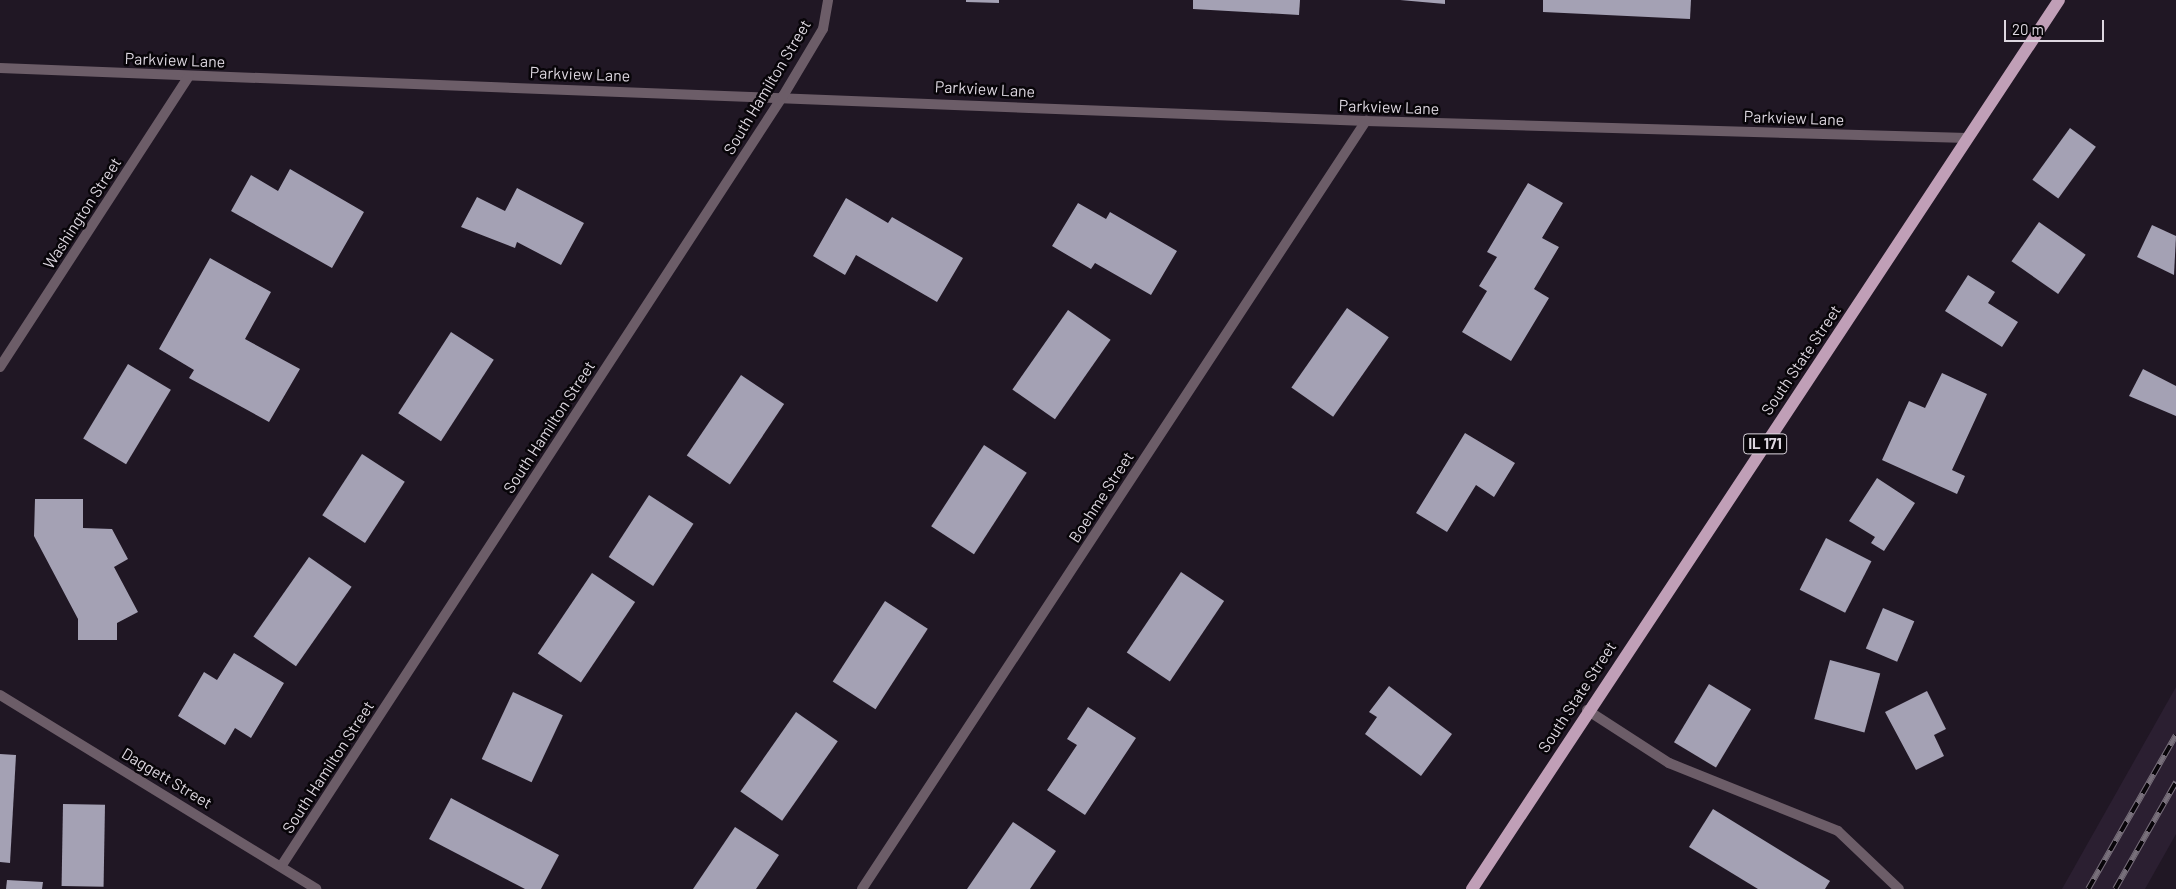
<!DOCTYPE html>
<html>
<head>
<meta charset="utf-8">
<style>
  body { margin:0 }
  #map { position:relative; width:2176px; height:889px; overflow:hidden; background:#201724; font-family:Barlow,sans-serif }
  div>[style] { position:absolute }
  .built>* { inset:0; background:#2b1f31 }
  .building>* { inset:0; background:#a4a1b4; transform-origin:0 0 }
  .service>* { height:10px; margin:-5px; padding:0 5px; transform-origin:5px; border-radius:5px; background:#6c5d68 }
  .minor>* { height:10px; margin:-5px; padding:0 5px; transform-origin:5px; border-radius:5px; background:#6c5d68 }
  .primary>* { height:12px; margin:-6px; padding:0 6px; transform-origin:6px; border-radius:6px; background:#c09fb7 }
  .rail>* { height:5.5px; margin-top:-2.75px; transform-origin:0; background:repeating-linear-gradient(90deg,#080509 0 11px,#78707b 0 22px); box-sizing:border-box; border-block:1px solid #78707b }
  span { translate:-50% -50%; white-space:nowrap; text-align:center; line-height:1.15; -webkit-text-stroke:5px #080509; paint-order:stroke }
  .shield-label span { padding:1px 4px; background:#080509; border:1px solid; border-radius:4px; -webkit-text-stroke-width:0 }
  .shield-label { font-size:15px; color:#ddd7e0; font-weight:700 }
  .street-label { font-size:16px; color:#ddd7e0 }
  .scale { position:absolute; left:2004px; top:20px; width:100px; height:22px; box-sizing:border-box; border:2px solid #ddd7e0; border-top:0; padding-left:6px; font-size:15px; line-height:18px; white-space:nowrap; color:#ddd7e0; -webkit-text-stroke:4px #080509; paint-order:stroke }
</style>
</head>
<body>
<div id="map">
  <div class="built">
    <div style="clip-path:polygon(2176px 687px,2176px 834px,2145px 889px,2062px 889px)"></div>
  </div>
  <div class="building">
    <div style="clip-path:polygon(966px 0,999px 0,999px 3px,966px 2px)"></div>
    <div style="clip-path:polygon(1193px 0,1300px 0,1299px 15px,1193px 9px)"></div>
    <div style="clip-path:polygon(1400px 0,1445px 0,1445px 4px)"></div>
    <div style="clip-path:polygon(1543px 0,1691px 0,1690px 19px,1543px 12px)"></div>
    <div style="left:2070px;top:128px;width:32px;height:64px;rotate:36deg"></div>
    <div style="clip-path:polygon(290px 169px,364px 212px,332px 268px,231px 211px,251px 175px,278px 191px)"></div>
    <div style="clip-path:polygon(1528px 183px,1563px 203px,1542px 238px,1559px 247px,1534px 289px,1549px 298px,1511px 361px,1462px 332px,1487px 291px,1479px 286px,1497px 257px,1487px 252px)"></div>
    <div style="clip-path:polygon(517px 188px,584px 223px,561px 265px,517px 242px,515px 248px,461px 227px,477px 197px,505px 211px)"></div>
    <div style="clip-path:polygon(846px 198px,888px 223px,892px 217px,963px 258px,937px 302px,856px 255px,845px 275px,813px 256px)"></div>
    <div style="clip-path:polygon(1078px 203px,1106px 219px,1110px 212px,1177px 251px,1151px 295px,1095px 263px,1091px 269px,1052px 246px)"></div>
    <div style="left:2039px;top:222px;width:57px;height:48px;rotate:35deg"></div>
    <div style="clip-path:polygon(2152px 225px,2176px 236px,2174px 275px,2137px 257px)"></div>
    <div style="clip-path:polygon(210px 258px,271px 292px,245px 339px,300px 369px,269px 422px,189px 378px,194px 370px,159px 349px)"></div>
    <div style="clip-path:polygon(1968px 275px,1995px 292px,1988px 303px,2018px 322px,2002px 347px,1945px 311px)"></div>
    <div style="left:1347px;top:308px;width:51px;height:97px;rotate:35deg"></div>
    <div style="left:1068px;top:310px;width:52px;height:97px;rotate:35deg"></div>
    <div style="left:451px;top:332px;width:51px;height:97px;rotate:33deg"></div>
    <div style="left:128px;top:364px;width:50px;height:87px;rotate:31deg"></div>
    <div style="clip-path:polygon(2143px 369px,2176px 386px,2176px 416px,2129px 396px)"></div>
    <div style="clip-path:polygon(1942px 373px,1987px 394px,1952px 470px,1965px 476px,1957px 494px,1882px 460px,1909px 401px,1925px 408px)"></div>
    <div style="left:741px;top:375px;width:52px;height:97px;rotate:34deg"></div>
    <div style="clip-path:polygon(1465px 433px,1515px 463px,1494px 497px,1476px 485px,1447px 532px,1416px 513px)"></div>
    <div style="left:984px;top:445px;width:51px;height:97px;rotate:33deg"></div>
    <div style="left:362px;top:454px;width:51px;height:73px;rotate:33deg"></div>
    <div style="clip-path:polygon(1877px 478px,1915px 503px,1884px 551px,1871px 543px,1875px 537px,1849px 521px)"></div>
    <div style="left:649px;top:495px;width:53px;height:74px;rotate:33deg"></div>
    <div style="clip-path:polygon(35px 499px,83px 499px,83px 528px,112px 529px,128px 559px,114px 567px,138px 612px,117px 623px,117px 640px,78px 640px,78px 619px,34px 536px)"></div>
    <div style="left:1826px;top:538px;width:51px;height:58px;rotate:27deg"></div>
    <div style="left:309px;top:557px;width:52px;height:97px;rotate:35deg"></div>
    <div style="left:1181px;top:572px;width:52px;height:97px;rotate:34deg"></div>
    <div style="left:592px;top:573px;width:52px;height:97px;rotate:34deg"></div>
    <div style="left:885px;top:601px;width:51px;height:96px;rotate:33deg"></div>
    <div style="left:1883px;top:608px;width:34px;height:44px;rotate:23deg"></div>
    <div style="clip-path:polygon(234px 653px,284px 683px,251px 738px,235px 728px,225px 745px,178px 716px,204px 672px,217px 680px)"></div>
    <div style="left:1830px;top:660px;width:52px;height:61px;rotate:15deg"></div>
    <div style="left:1709px;top:684px;width:49px;height:68px;rotate:31deg"></div>
    <div style="clip-path:polygon(1389px 686px,1452px 734px,1421px 776px,1365px 734px,1377px 717px,1369px 712px)"></div>
    <div style="clip-path:polygon(1927px 691px,1946px 729px,1934px 735px,1944px 756px,1916px 770px,1885px 712px)"></div>
    <div style="left:513px;top:692px;width:55px;height:74px;rotate:25deg"></div>
    <div style="clip-path:polygon(1088px 707px,1136px 738px,1085px 815px,1047px 790px,1077px 745px,1067px 739px)"></div>
    <div style="left:796px;top:712px;width:51px;height:97px;rotate:35deg"></div>
    <div style="clip-path:polygon(0 754px,16px 755px,10px 863px,0 862px)"></div>
    <div style="clip-path:polygon(451px 798px,559px 855px,541px 889px,525px 889px,429px 839px)"></div>
    <div style="left:63px;top:804px;width:42px;height:82px;rotate:1deg"></div>
    <div style="clip-path:polygon(1713px 809px,1830px 881px,1825px 889px,1758px 889px,1689px 847px)"></div>
    <div style="clip-path:polygon(1013px 822px,1056px 851px,1030px 889px,967px 889px)"></div>
    <div style="clip-path:polygon(735px 827px,779px 855px,756px 889px,693px 889px)"></div>
    <div style="clip-path:polygon(7px 880px,43px 882px,42px 889px,6px 889px)"></div>
  </div>
  <div class="service">
    <div style="left:1587px;top:710px;width:98px;rotate:32.9deg"></div>
    <div style="left:1669px;top:763px;width:182px;rotate:21.9deg"></div>
    <div style="left:1838px;top:831px;width:84px;rotate:43.6deg"></div>
  </div>
  <div class="minor">
    <div style="left:0;top:68px;width:1367px;rotate:2.22deg"></div>
    <div style="left:1366px;top:121px;width:602px;rotate:1.62deg"></div>
    <div style="left:0;top:367px;width:347px;rotate:-57deg"></div>
    <div style="left:0;top:695px;width:371px;rotate:31.5deg"></div>
    <div style="left:282px;top:865px;width:918px;rotate:-56.92deg"></div>
    <div style="left:783px;top:96px;width:78px;rotate:-59.2deg"></div>
    <div style="left:823px;top:29px;width:29px;rotate:-80deg"></div>
    <div style="left:862px;top:889px;width:919px;rotate:-56.73deg"></div>
  </div>
  <div class="primary">
    <div style="left:1472px;top:889px;width:1065px;rotate:-56.56deg"></div>
  </div>
  <div class="rail">
    <div style="left:2088px;top:889px;width:177px;rotate:-60.3deg"></div>
    <div style="left:2115px;top:889px;width:123px;rotate:-60.3deg"></div>
  </div>
  <div class="shield-label">
    <span style="left:1765px;top:444px">IL 171</span>
  </div>
  <div class="street-label">
    <span style="left:175px;top:60px;rotate:2deg">Parkview Lane</span>
    <span style="left:580px;top:74px;rotate:2deg">Parkview Lane</span>
    <span style="left:767px;top:87px;rotate:-59deg">South Hamilton Street</span>
    <span style="left:985px;top:89px;rotate:3deg">Parkview Lane</span>
    <span style="left:1389px;top:107px;rotate:2deg">Parkview Lane</span>
    <span style="left:1794px;top:118px;rotate:2deg">Parkview Lane</span>
    <span style="left:82px;top:213px;rotate:-57deg">Washington Street</span>
    <span style="left:1801px;top:360px;rotate:-56deg">South State Street</span>
    <span style="left:549px;top:427px;rotate:-57deg">South Hamilton Street</span>
    <span style="left:1101px;top:497px;rotate:-57deg">Boehme Street</span>
    <span style="left:1577px;top:697px;rotate:-57deg">South State Street</span>
    <span style="left:328px;top:767px;rotate:-57deg">South Hamilton Street</span>
    <span style="left:167px;top:778px;rotate:31deg">Daggett Street</span>
  </div>
  <div class="scale">20 m</div>
</div>
</body>
</html>
